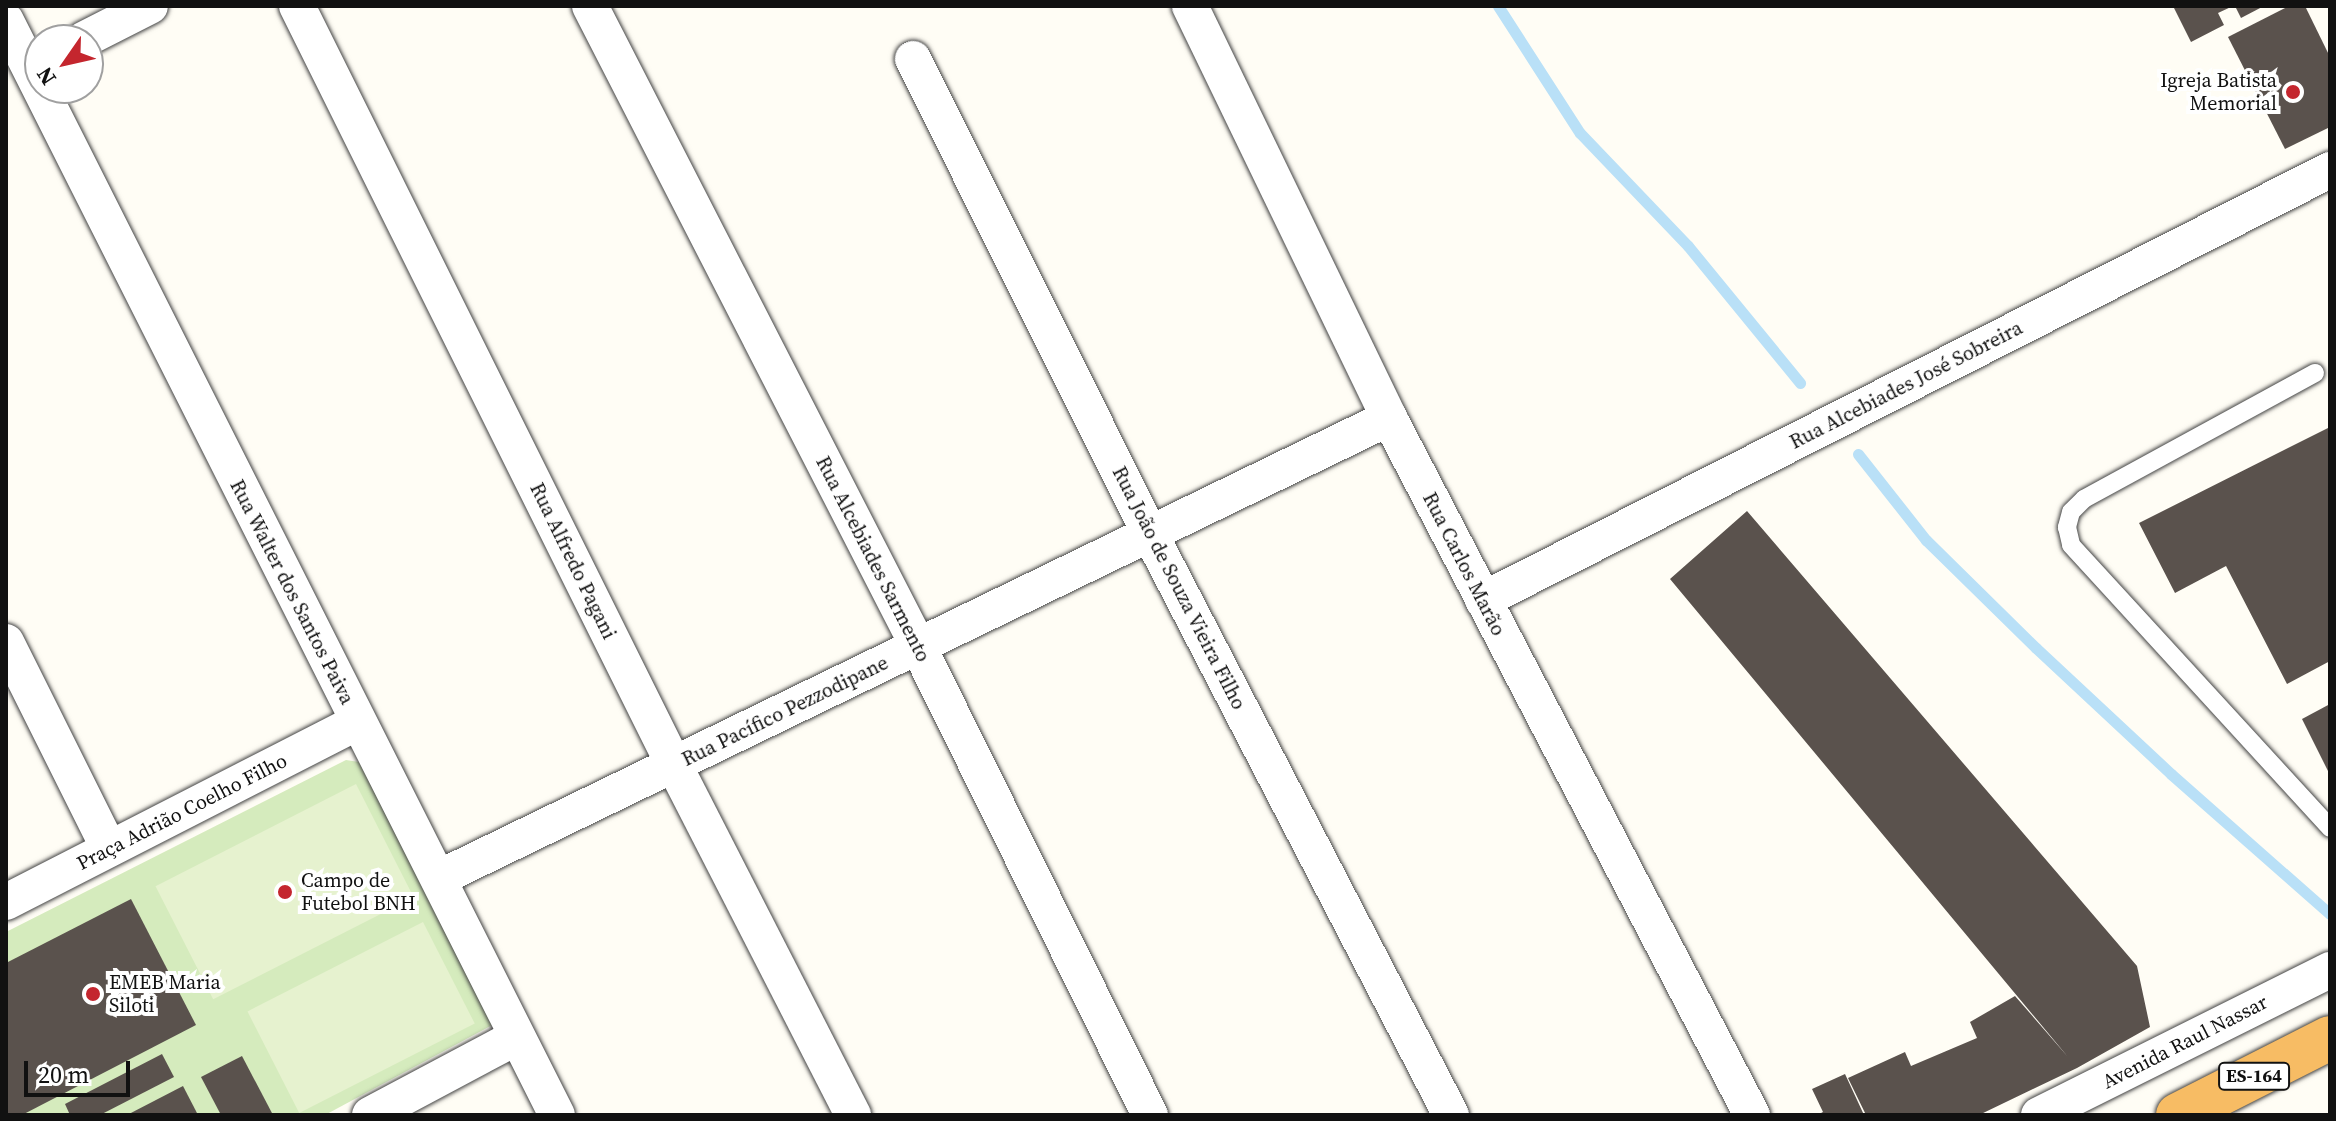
<!DOCTYPE html>
<html>
<head>
<meta charset="utf-8">
<style>
  body { margin:0 }
  #map { position:relative; width:2336px; height:1121px; overflow:hidden; background:#fffdf5; font-family:"Source Serif 4",serif }
  div>[style] { position:absolute }
  .green>* { inset:0; background:#d5ebbd }
  .pitch>* { inset:0; background:#e6f2cf; transform-origin:0 0 }
  .stream>* { height:11px; margin:-5.5px; padding:0 5.5px; transform-origin:5.5px; border-radius:5.5px; background:#b9e0f7 }
  .building>* { inset:0; background:#5a524d }
  .roads { filter:drop-shadow(0 0 2px #444) drop-shadow(0 0 2px #444) }
  .service>* { height:18px; margin:-9px; padding:0 9px; transform-origin:9px; border-radius:9px; background:#fff }
  .minor>* { height:36px; margin:-18px; padding:0 18px; transform-origin:18px; border-radius:18px; background:#fff }
  .trunk>* { height:44px; margin:-22px; padding:0 22px; transform-origin:22px; border-radius:22px; background:#f7bc64 }
  .dots>* { width:22px; height:22px; translate:-50% -50%; box-sizing:border-box; border:4px solid #fff; border-radius:50% }
  span { translate:-50% -50%; white-space:nowrap; text-align:center; line-height:1.15; -webkit-text-stroke:8px #fff; paint-order:stroke }
  .shield-label span { padding:2px 6px; background:#fff; border:2px solid; border-radius:6px; -webkit-text-stroke-width:0 }
  .shield-label { font-size:18px; color:#111; font-weight:700 }
  .poi-label { font-size:20px; color:#111 }
  .right { translate:-100% -50%; text-align:right }
  .left { translate:0 -50%; text-align:left }
  .street-label { font-size:20px; color:#111 }
  .frame { position:absolute; inset:0; border:8px solid #111; pointer-events:none }
  .north { position:absolute; left:24px; top:24px; width:80px; height:80px; box-sizing:border-box; background:#fff; border:2px solid #a0a0a0; border-radius:50%; rotate:236deg; font-size:22px; font-weight:700; line-height:32px; text-align:center; color:#111 }
  .north::after { content:''; display:block; margin:auto; width:28px; height:36px; background:#c4262e; clip-path:polygon(50% 0,100% 100%,50% 72%,0 100%) }
  .scale { position:absolute; left:24px; top:1061px; width:106px; height:36px; box-sizing:border-box; border:4px solid #111; border-top:0; padding-left:10px; font-size:24px; line-height:28px; white-space:nowrap; color:#111; -webkit-text-stroke:6px #fff; paint-order:stroke }
</style>
</head>
<body>
<div id="map">
  <div class="green">
    <div style="clip-path:polygon(346px 760px,359px 762px,496px 1023px,325px 1115px,6px 1115px,6px 932px)"></div>
  </div>
  <div class="pitch">
    <div style="left:356px;top:784px;width:127px;height:225px;rotate:63deg"></div>
    <div style="left:423px;top:922px;width:114px;height:197px;rotate:63deg"></div>
  </div>
  <div class="stream">
    <div style="left:1498px;top:6px;width:151px;rotate:57.2deg"></div>
    <div style="left:1580px;top:133px;width:156px;rotate:46.3deg"></div>
    <div style="left:1688px;top:246px;width:177px;rotate:50.7deg"></div>
    <div style="left:1858px;top:454px;width:110px;rotate:51.7deg"></div>
    <div style="left:1926px;top:540px;width:154px;rotate:44.5deg"></div>
    <div style="left:2036px;top:648px;width:185px;rotate:43deg"></div>
    <div style="left:2171px;top:774px;width:212px;rotate:41.4deg"></div>
  </div>
  <div class="building">
    <div style="clip-path:polygon(2173px 6px,2233px 6px,2218px 13px,2224px 25px,2191px 42px)"></div>
    <div style="clip-path:polygon(2235px 6px,2264px 6px,2241px 18px)"></div>
    <div style="clip-path:polygon(2289px 6px,2305px 6px,2330px 57px,2330px 127px,2285px 149px,2228px 37px)"></div>
    <div style="clip-path:polygon(2330px 427px,2330px 661px,2287px 684px,2226px 566px,2175px 593px,2139px 523px)"></div>
    <div style="clip-path:polygon(1747px 511px,2137px 966px,2150px 1027px,2077px 1068px,1979px 1115px,1866px 1115px,1848px 1078px,1905px 1052px,1911px 1066px,1977px 1038px,1970px 1022px,2015px 996px,2068px 1057px,1670px 579px)"></div>
    <div style="clip-path:polygon(2330px 704px,2330px 775px,2302px 719px)"></div>
    <div style="clip-path:polygon(131px 899px,196px 1025px,22px 1115px,8px 1115px,6px 963px)"></div>
    <div style="clip-path:polygon(162px 1054px,174px 1077px,100px 1115px,70px 1115px,65px 1104px)"></div>
    <div style="clip-path:polygon(242px 1056px,273px 1115px,221px 1115px,201px 1077px)"></div>
    <div style="clip-path:polygon(1845px 1074px,1864px 1115px,1817px 1115px,1823px 1112px,1812px 1089px)"></div>
    <div style="clip-path:polygon(183px 1086px,198px 1115px,127px 1115px)"></div>
  </div>
  <div class="roads">
    <div class="service">
      <div style="left:2315px;top:373px;width:263px;rotate:151.4deg"></div>
      <div style="left:2084px;top:499px;width:18px;rotate:135deg"></div>
      <div style="left:2071px;top:512px;width:16px;rotate:105deg"></div>
      <div style="left:2067px;top:527px;width:18px;rotate:77deg"></div>
      <div style="left:2071px;top:545px;width:384px;rotate:47.5deg"></div>
    </div>
    <div class="minor">
      <div style="left:297px;top:6px;width:847px;rotate:63.59deg"></div>
      <div style="left:674px;top:765px;width:393px;rotate:62.9deg"></div>
      <div style="left:590px;top:6px;width:719px;rotate:62.86deg"></div>
      <div style="left:918px;top:646px;width:523px;rotate:63.68deg"></div>
      <div style="left:1190px;top:6px;width:458px;rotate:64.2deg"></div>
      <div style="left:1389px;top:418px;width:786px;rotate:62.49deg"></div>
      <div style="left:6px;top:21px;width:1225px;rotate:63.27deg"></div>
      <div style="left:83px;top:40px;width:75px;rotate:-26.9deg"></div>
      <div style="left:913px;top:59px;width:531px;rotate:63.48deg"></div>
      <div style="left:1150px;top:534px;width:654px;rotate:62.61deg"></div>
      <div style="left:1483px;top:600px;width:950px;rotate:-26.92deg"></div>
      <div style="left:6px;top:642px;width:231px;rotate:63.5deg"></div>
      <div style="left:439px;top:878px;width:1056px;rotate:-25.84deg"></div>
      <div style="left:6px;top:902px;width:394px;rotate:-27.1deg"></div>
      <div style="left:370px;top:1115px;width:166px;rotate:-28deg"></div>
      <div style="left:2039px;top:1115px;width:325px;rotate:-26.5deg"></div>
    </div>
    <div class="trunk">
      <div style="left:2178px;top:1115px;width:170px;rotate:-26.9deg"></div>
    </div>
  </div>
  <div class="dots">
    <div style="left:2293px;top:92px;background:#c4262e"></div>
    <div style="left:285px;top:892px;background:#c4262e"></div>
    <div style="left:93px;top:994px;background:#c4262e"></div>
  </div>
  <div class="shield-label">
    <span style="left:2254px;top:1076px">ES-164</span>
  </div>
  <div class="poi-label">
    <span class="right" style="left:2277px;top:92px">Igreja Batista<br>Memorial</span>
    <span class="left" style="left:301px;top:892px">Campo de<br>Futebol BNH</span>
    <span class="left" style="left:109px;top:994px">EMEB Maria<br>Siloti</span>
  </div>
  <div class="street-label">
    <span style="left:1906px;top:385px;rotate:-27deg">Rua Alcebiades José Sobreira</span>
    <span style="left:873px;top:559px;rotate:63deg">Rua Alcebiades Sarmento</span>
    <span style="left:573px;top:561px;rotate:64deg">Rua Alfredo Pagani</span>
    <span style="left:1464px;top:564px;rotate:63deg">Rua Carlos Marão</span>
    <span style="left:1179px;top:588px;rotate:63deg">Rua João de Souza Vieira Filho</span>
    <span style="left:292px;top:592px;rotate:63deg">Rua Walter dos Santos Paiva</span>
    <span style="left:785px;top:711px;rotate:-26deg">Rua Pacífico Pezzodipane</span>
    <span style="left:182px;top:812px;rotate:-27deg">Praça Adrião Coelho Filho</span>
    <span style="left:2185px;top:1042px;rotate:-27deg">Avenida Raul Nassar</span>
  </div>
  <div class="frame"></div>
  <div class="north">N</div>
  <div class="scale">20 m</div>
</div>
</body>
</html>
